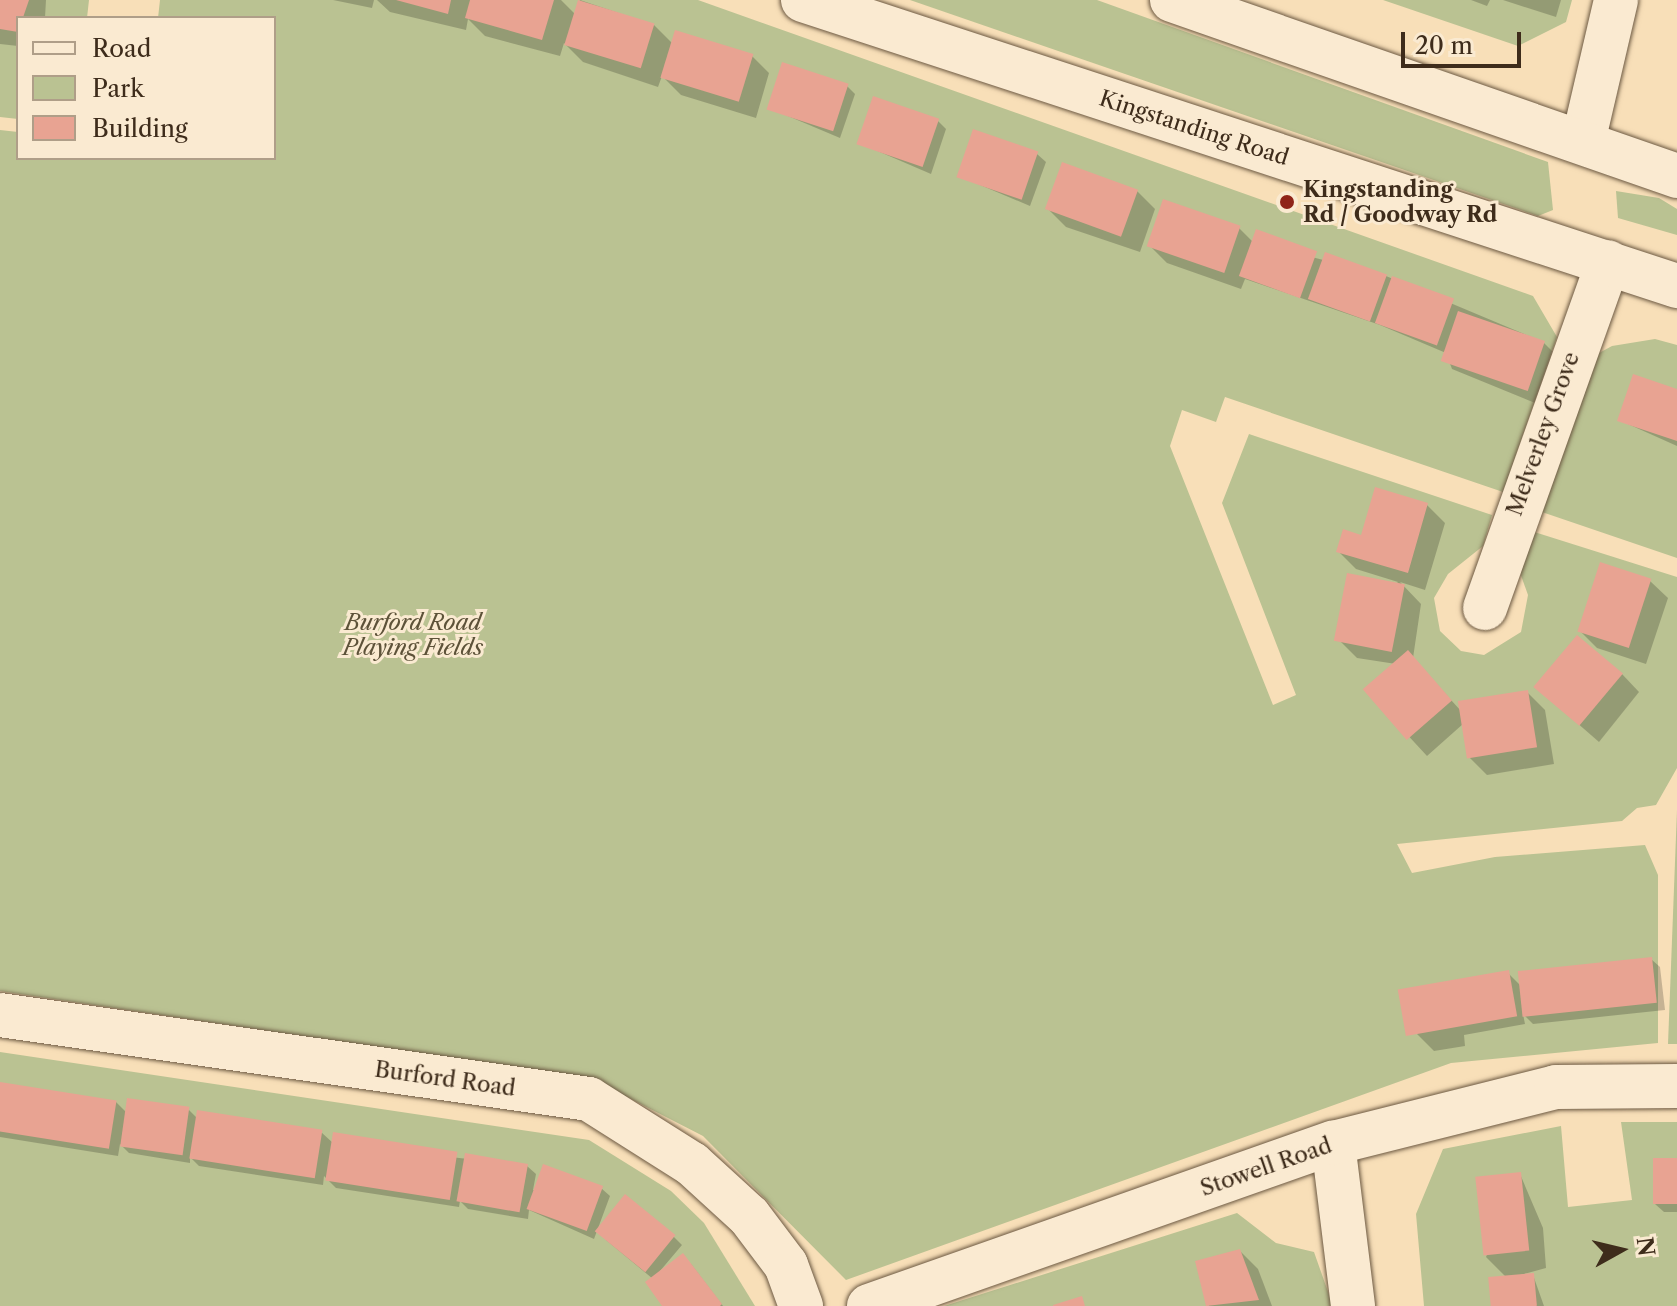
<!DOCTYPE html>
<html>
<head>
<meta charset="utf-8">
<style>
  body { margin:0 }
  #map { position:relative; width:1677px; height:1306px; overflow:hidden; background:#f8dfb8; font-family:"Libre Caslon Text",serif }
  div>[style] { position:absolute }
  .green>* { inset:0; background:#bac292 }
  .shadow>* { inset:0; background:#0003 }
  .building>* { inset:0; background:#e8a392; transform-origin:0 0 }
  .roads { filter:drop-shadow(0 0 2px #6c5942) drop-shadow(0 0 2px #6c5942) }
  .minor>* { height:44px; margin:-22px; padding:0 22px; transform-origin:22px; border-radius:22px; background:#faead1 }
  .secondary>* { height:44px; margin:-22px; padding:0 22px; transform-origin:22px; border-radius:22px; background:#faead1 }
  .dots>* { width:22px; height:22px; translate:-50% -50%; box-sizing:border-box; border:4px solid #faead1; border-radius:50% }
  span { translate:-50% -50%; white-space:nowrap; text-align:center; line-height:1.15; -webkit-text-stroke:6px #faead1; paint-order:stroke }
  .street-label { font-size:22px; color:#3e2c1b }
  .poi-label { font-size:22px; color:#3e2c1b; font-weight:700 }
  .left { translate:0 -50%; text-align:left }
  .park-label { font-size:22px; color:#5d5239; font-style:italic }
  .legend { position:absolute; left:16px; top:16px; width:260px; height:144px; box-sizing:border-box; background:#faead1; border:2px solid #af9e88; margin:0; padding:10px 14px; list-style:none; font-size:24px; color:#3e2c1b }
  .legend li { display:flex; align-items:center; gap:16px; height:40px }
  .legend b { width:40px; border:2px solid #af9e88 }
  .north { position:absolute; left:1581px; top:1210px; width:80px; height:80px; -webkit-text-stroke:6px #faead1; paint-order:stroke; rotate:82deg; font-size:22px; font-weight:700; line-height:32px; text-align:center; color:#3e2c1b }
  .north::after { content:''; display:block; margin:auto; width:28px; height:36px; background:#3e2c1b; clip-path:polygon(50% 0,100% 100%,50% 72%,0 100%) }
  .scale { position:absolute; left:1401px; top:32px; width:120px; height:36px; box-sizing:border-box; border:4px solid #3e2c1b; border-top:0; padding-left:10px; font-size:24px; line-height:28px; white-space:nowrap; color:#3e2c1b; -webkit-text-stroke:6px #faead1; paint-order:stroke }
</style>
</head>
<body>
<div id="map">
  <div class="green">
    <div style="clip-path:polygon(0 0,89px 0,87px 18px,18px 18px,18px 119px,0 117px)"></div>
    <div style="clip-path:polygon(160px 0,698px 0,1533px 296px,1557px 337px,1503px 492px,1225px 397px,1216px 422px,1182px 410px,1170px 446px,1273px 705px,1296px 695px,1222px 503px,1249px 434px,1492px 515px,1483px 546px,1448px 574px,1434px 598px,1440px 631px,1461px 651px,1484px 655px,1521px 632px,1528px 595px,1518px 567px,1528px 530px,1677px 577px,1677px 768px,1656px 805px,1637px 808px,1622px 821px,1397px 844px,1412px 873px,1495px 857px,1645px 845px,1658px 875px,1658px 1043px,1451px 1063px,846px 1280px,703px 1136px,592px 1079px,0 991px,0 130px,18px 132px,18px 158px,274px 158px,274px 18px,158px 18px)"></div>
    <div style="clip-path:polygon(910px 0,1097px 0,1548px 162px,1553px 210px,1538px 216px)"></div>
    <div style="clip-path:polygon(1383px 0,1572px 0,1566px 22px,1518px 46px)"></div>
    <div style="clip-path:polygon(1616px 191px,1659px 198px,1677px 209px,1677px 235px,1618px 218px)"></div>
    <div style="clip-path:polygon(1655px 339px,1677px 345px,1677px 558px,1536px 510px,1588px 359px,1612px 346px)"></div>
    <div style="clip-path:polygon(1677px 810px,1677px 1044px,1668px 1044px)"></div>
    <div style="clip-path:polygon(0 1052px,589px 1140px,671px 1191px,704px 1223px,755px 1306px,0 1306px)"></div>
    <div style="clip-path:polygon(1621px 1122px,1677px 1122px,1677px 1306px,1424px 1306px,1416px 1214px,1443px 1149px,1561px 1126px,1568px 1207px,1632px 1200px)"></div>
    <div style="clip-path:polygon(1237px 1213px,1276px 1243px,1314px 1252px,1333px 1306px,944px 1306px)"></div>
  </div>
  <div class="shadow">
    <div style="clip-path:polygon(0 0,46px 0,45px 18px,18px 18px,18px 46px,0 44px)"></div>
    <div style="clip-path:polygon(333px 0,374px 0,372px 8px)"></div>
    <div style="clip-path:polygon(377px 0,561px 0,575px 14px,580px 0,654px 25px,673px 44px,752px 56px,769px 73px,756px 118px,681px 95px,662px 76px,658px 87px,583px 62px,564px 43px,560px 56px,485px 36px,468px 19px,466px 30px,390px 12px)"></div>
    <div style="clip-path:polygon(1471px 0,1490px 0,1487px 6px)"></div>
    <div style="clip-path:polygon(1503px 0,1561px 0,1556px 17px)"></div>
    <div style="clip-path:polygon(847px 86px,855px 94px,840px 138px,769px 108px)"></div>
    <div style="clip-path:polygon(938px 121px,946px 129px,931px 174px,859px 143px)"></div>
    <div style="clip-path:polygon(1037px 154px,1046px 162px,1030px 206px,959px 176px)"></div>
    <div style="clip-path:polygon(1137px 191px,1155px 209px,1140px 252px,1066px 227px,1048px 209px)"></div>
    <div style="clip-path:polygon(1238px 227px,1253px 242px,1386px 276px,1543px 342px,1561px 360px,1545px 407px,1452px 369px,1446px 353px,1380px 325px,1245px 279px,1241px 289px,1167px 263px,1149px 245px)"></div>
    <div style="clip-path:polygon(1677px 391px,1677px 446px,1619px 420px)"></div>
    <div style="clip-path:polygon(1427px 505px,1445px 523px,1425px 590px,1400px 582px,1421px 604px,1413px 658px,1461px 711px,1527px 692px,1545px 710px,1554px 764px,1487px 775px,1469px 757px,1463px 724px,1427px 756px,1366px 690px,1396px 664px,1357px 658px,1339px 640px,1398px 582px,1356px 569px,1338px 551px)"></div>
    <div style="clip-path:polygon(1650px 581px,1668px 598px,1646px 664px,1597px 648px,1579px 630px)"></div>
    <div style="clip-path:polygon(1622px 674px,1639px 692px,1599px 742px,1537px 688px)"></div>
    <div style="clip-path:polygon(1651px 959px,1660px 967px,1665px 1010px,1533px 1024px,1523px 1014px,1525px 1024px,1464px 1035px,1465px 1046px,1434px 1051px,1416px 1033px,1508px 973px,1521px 986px)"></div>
    <div style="clip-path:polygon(0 1084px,116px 1102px,126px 1112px,188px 1109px,197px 1118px,321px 1132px,333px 1143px,527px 1166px,536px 1174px,533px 1190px,601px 1188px,610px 1196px,594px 1239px,529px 1210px,528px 1219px,468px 1209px,460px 1201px,459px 1207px,336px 1188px,324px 1176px,323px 1185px,199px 1166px,190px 1157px,190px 1163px,129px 1153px,120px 1144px,118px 1156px,0 1137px)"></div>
    <div style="clip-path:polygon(1677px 1160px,1677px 1212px,1664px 1212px,1655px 1204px)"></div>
    <div style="clip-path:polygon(1520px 1174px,1543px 1228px,1546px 1268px,1513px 1277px,1533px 1275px,1544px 1306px,1492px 1306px,1506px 1277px,1486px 1257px)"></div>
    <div style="clip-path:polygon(673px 1236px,682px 1245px,660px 1271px,691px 1264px,723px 1306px,665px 1306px,653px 1279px,606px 1240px)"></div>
    <div style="clip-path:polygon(1240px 1251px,1258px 1269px,1272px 1306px,1209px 1306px,1197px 1262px)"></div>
  </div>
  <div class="building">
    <div style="clip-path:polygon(0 0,29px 0,18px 32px,0 29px)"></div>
    <div style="clip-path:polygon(396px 0,451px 0,448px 14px)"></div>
    <div style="clip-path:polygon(470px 0,554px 0,542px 40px,465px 18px)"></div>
    <div style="left:578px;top:0;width:80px;height:47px;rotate:17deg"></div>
    <div style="left:675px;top:30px;width:82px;height:50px;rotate:17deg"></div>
    <div style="left:782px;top:62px;width:70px;height:50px;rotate:18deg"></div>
    <div style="left:873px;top:96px;width:70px;height:51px;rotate:19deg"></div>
    <div style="left:973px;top:129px;width:69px;height:51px;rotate:19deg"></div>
    <div style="left:1062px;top:162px;width:81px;height:50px;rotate:20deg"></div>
    <div style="left:1163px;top:199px;width:82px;height:50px;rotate:19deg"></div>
    <div style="left:1256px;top:229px;width:65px;height:50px;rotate:20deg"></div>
    <div style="left:1325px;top:252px;width:66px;height:50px;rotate:20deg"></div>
    <div style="left:1392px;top:276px;width:66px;height:50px;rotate:20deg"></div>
    <div style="left:1458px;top:311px;width:92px;height:53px;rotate:19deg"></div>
    <div style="clip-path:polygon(1633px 374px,1677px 389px,1677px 441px,1617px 421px)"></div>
    <div style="clip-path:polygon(1375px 487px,1428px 503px,1408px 573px,1336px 552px,1343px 529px,1361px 535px)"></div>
    <div style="left:1600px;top:562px;width:54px;height:73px;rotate:18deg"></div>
    <div style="left:1347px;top:573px;width:59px;height:69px;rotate:11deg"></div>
    <div style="left:1577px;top:635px;width:60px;height:68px;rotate:40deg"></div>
    <div style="left:1408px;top:650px;width:67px;height:60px;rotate:49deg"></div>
    <div style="left:1528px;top:690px;width:58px;height:71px;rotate:81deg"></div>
    <div style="left:1652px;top:957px;width:46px;height:135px;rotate:84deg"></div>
    <div style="left:1509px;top:970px;width:47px;height:113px;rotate:80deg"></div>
    <div style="left:0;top:1082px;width:118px;height:49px;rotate:9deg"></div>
    <div style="left:127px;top:1098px;width:63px;height:49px;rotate:8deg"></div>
    <div style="left:197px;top:1110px;width:127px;height:49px;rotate:9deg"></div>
    <div style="left:333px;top:1132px;width:126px;height:49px;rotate:9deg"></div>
    <div style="left:465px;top:1153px;width:64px;height:49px;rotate:10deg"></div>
    <div style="left:1653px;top:1158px;width:24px;height:46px"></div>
    <div style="left:543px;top:1164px;width:64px;height:48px;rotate:20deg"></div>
    <div style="left:1521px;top:1172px;width:79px;height:46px;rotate:84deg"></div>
    <div style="left:625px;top:1194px;width:65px;height:48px;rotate:39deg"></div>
    <div style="clip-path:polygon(1240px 1249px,1259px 1300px,1206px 1306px,1195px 1261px)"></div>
    <div style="clip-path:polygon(683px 1253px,722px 1304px,720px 1306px,662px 1306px,645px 1282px)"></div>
    <div style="left:1534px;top:1273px;width:33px;height:46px;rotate:85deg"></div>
    <div style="clip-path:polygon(1082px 1296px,1085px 1306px,1053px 1306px,1053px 1305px)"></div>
  </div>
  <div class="roads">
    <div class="minor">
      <div style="left:1583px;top:142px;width:146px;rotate:-76.9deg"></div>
      <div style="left:1485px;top:608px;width:367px;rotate:-70.4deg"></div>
      <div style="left:0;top:1015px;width:595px;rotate:8.12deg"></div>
      <div style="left:589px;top:1099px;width:122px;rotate:32.3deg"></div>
      <div style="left:692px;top:1164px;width:77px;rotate:42.4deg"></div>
      <div style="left:749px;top:1216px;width:61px;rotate:52.9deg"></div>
      <div style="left:786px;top:1265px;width:44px;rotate:69.9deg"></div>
      <div style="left:1333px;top:1143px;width:164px;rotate:83deg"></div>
      <div style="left:869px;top:1306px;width:492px;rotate:-19.4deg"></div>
      <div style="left:1333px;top:1143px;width:230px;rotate:-14.1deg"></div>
      <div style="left:1556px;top:1087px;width:121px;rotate:-0.5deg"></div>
    </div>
    <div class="secondary">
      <div style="left:803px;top:0;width:920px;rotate:18.12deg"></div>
      <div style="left:1172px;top:0;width:535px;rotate:19.21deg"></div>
    </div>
  </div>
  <div class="dots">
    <div style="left:1287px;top:202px;background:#8f2418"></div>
  </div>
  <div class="street-label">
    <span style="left:1194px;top:128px;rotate:18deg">Kingstanding Road</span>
    <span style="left:1543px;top:434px;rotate:-70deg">Melverley Grove</span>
    <span style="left:445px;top:1079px;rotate:8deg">Burford Road</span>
    <span style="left:1266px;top:1167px;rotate:-19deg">Stowell Road</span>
  </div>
  <div class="poi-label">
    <span class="left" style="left:1303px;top:202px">Kingstanding<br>Rd / Goodway Rd</span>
  </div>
  <div class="park-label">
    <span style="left:413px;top:635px">Burford Road<br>Playing Fields</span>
  </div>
  <ul class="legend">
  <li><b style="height:10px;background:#faead1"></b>Road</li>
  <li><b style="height:22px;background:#bac292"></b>Park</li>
  <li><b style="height:22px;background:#e8a392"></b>Building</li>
  </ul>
  <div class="north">N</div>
  <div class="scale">20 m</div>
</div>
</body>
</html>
